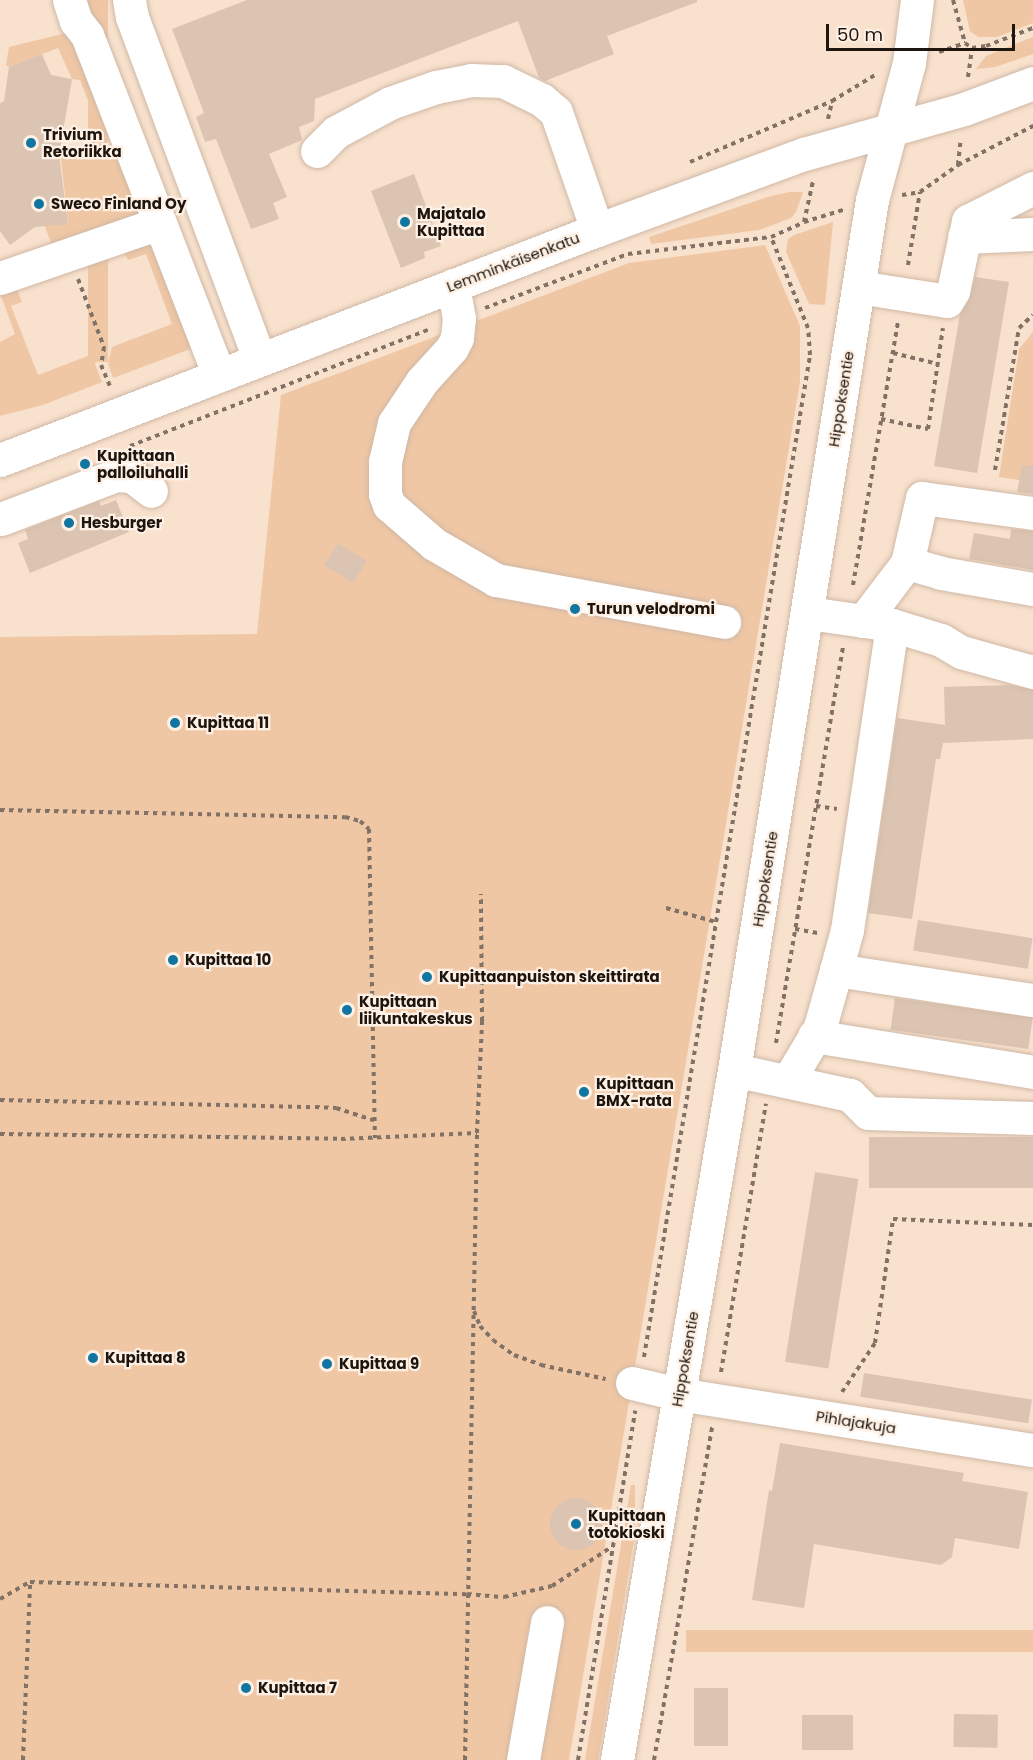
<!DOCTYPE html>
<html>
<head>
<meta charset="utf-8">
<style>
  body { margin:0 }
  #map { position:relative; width:1033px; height:1760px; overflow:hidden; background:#f8e1cd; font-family:Poppins,sans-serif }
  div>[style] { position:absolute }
  .green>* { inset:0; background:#efc7a5; transform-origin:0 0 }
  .building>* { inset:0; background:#dbc4b1; transform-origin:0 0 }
  .round { border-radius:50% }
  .path>* { height:4px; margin-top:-2px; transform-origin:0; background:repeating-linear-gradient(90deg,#817265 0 4.5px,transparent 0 9px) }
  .roads { filter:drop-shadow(0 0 2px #cfb8a5) drop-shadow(0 0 2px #cfb8a5) }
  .minor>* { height:33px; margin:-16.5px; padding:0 16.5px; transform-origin:16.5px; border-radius:16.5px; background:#fff }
  .dots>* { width:16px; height:16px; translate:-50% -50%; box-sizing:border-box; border:3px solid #fef0e4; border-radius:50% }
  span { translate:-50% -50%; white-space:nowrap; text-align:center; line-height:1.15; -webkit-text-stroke:4.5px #fef0e4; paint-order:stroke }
  .poi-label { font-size:15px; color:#1d150e; font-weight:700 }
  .left { translate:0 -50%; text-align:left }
  .street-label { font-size:15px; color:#1d150e }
  .scale { position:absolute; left:826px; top:24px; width:189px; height:27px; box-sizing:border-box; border:3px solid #1d150e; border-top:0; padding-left:8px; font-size:18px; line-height:21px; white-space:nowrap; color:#1d150e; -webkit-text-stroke:4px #fef0e4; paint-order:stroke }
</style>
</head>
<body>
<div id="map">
  <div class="green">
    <div style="left:88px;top:0;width:20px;height:362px"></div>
    <div style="clip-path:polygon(963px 0,1033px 0,1033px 23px,997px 37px,978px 37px,970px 31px)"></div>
    <div style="clip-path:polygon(62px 34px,70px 34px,112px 136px,105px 135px,106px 128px,98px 126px,80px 80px,72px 79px,58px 48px,9px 67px,6px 65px,9px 47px)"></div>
    <div style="clip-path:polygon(1033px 37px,1033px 54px,995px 67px,976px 69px,986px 56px)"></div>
    <div style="clip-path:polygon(60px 150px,111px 160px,113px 154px,119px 154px,140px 210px,139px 215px,52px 246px,45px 226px,68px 223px)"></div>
    <div style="clip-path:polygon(790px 192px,803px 192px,796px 212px,791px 218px,759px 230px,651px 244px,649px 237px,771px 196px)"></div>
    <div style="clip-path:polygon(833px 222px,825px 305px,809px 304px,786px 252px,788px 239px,794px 235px)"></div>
    <div style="clip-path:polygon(145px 244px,152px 246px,193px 348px,113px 378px,108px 363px,112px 347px,172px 324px,146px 254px,128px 260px,125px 254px,127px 250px)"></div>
    <div style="clip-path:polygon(765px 245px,800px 326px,800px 382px,569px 1760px,0 1760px,0 637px,257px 634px,281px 395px,629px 263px)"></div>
    <div style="clip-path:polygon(16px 287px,22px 302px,11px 306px,38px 375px,98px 352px,95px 364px,102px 382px,43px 405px,0 416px,0 342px,15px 334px,0 293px)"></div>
    <div style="clip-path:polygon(1033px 332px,1033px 482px,999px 477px,1019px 349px)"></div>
    <div style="clip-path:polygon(631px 1485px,635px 1485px,635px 1534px,598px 1760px,585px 1760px)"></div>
    <div style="left:686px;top:1630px;width:347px;height:22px"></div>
  </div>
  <div class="building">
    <div style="clip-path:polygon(247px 0,697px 0,697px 2px,607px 36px,614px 54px,545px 81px,539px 78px,518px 21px,315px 99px,314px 121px,299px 127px,302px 140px,269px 154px,287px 197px,273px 203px,279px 219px,251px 229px,216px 139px,205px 142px,196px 117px,204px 113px,172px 29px)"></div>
    <div style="clip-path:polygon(42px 54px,51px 75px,72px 79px,59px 155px,68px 224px,35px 227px,10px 245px,0 231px,0 103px,4px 101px,9px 67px)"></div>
    <div style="clip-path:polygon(414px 174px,441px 246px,424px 252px,425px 258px,401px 268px,371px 191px)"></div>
    <div style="clip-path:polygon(975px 277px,1009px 282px,977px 473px,934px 466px,960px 314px,969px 300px)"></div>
    <div style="clip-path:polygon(1022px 465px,1033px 466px,1033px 494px,1017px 492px)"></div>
    <div style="clip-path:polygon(116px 500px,129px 532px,30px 573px,18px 543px,28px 539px,25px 530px,99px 501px,101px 506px)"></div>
    <div style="clip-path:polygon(1011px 529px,1033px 531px,1033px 570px,969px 559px,974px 533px,1010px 539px)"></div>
    <div style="left:338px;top:543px;width:34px;height:26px;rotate:32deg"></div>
    <div style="clip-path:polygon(1010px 685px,1033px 690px,1033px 739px,943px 743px,940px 759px,936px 759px,912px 919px,868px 913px,897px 718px,945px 725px,944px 687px)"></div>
    <div style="left:918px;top:920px;width:116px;height:31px;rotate:9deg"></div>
    <div style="left:895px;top:998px;width:139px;height:32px;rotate:8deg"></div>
    <div style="left:1033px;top:1137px;width:51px;height:164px;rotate:90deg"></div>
    <div style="left:815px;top:1172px;width:44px;height:192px;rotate:9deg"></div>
    <div style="left:864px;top:1373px;width:170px;height:24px;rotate:9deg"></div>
    <div style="clip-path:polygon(780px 1443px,964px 1473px,962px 1481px,1028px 1492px,1019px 1549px,955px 1538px,952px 1557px,941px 1565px,814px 1544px,804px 1608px,752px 1600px,769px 1490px,772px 1491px)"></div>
    <div class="round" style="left:550px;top:1498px;width:52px;height:52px"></div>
    <div style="left:694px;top:1688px;width:34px;height:58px"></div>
    <div style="left:954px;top:1714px;width:44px;height:33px;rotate:1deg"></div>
    <div style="left:802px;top:1715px;width:51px;height:35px"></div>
  </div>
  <div class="path">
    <div style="left:953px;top:0;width:45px;rotate:74.4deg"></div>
    <div style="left:965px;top:43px;width:9px;rotate:36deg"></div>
    <div style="left:972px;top:48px;width:14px;rotate:-8deg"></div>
    <div style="left:986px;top:46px;width:50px;rotate:-21deg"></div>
    <div style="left:939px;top:52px;width:28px;rotate:-19deg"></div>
    <div style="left:968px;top:77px;width:29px;rotate:-82deg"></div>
    <div style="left:828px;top:119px;width:18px;rotate:-77deg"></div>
    <div style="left:63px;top:135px;width:35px;rotate:12deg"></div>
    <div style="left:690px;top:162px;width:155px;rotate:-23.2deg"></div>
    <div style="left:832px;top:101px;width:50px;rotate:-31.2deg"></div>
    <div style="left:958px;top:165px;width:27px;rotate:-84deg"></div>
    <div style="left:902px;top:195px;width:18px;rotate:-9deg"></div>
    <div style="left:920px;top:192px;width:47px;rotate:-35.4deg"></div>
    <div style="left:958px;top:165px;width:85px;rotate:-27.5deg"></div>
    <div style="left:804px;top:222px;width:42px;rotate:-77.6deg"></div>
    <div style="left:908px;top:265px;width:74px;rotate:-80.7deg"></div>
    <div style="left:78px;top:279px;width:73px;rotate:69.1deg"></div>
    <div style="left:104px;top:347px;width:18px;rotate:99deg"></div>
    <div style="left:101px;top:365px;width:25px;rotate:67deg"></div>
    <div style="left:485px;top:308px;width:153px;rotate:-20.7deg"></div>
    <div style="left:628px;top:254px;width:144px;rotate:-6.8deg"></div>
    <div style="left:771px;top:237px;width:36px;rotate:-24deg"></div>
    <div style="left:804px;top:222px;width:41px;rotate:-17.1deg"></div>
    <div style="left:893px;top:353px;width:46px;rotate:13.7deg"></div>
    <div style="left:881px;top:419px;width:48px;rotate:12deg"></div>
    <div style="left:928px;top:429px;width:102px;rotate:-81.6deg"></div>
    <div style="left:130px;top:446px;width:320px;rotate:-21.3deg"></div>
    <div style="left:995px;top:470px;width:144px;rotate:-80.4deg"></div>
    <div style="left:1019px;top:328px;width:19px;rotate:-43deg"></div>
    <div style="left:853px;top:585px;width:266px;rotate:-80.3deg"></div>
    <div style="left:816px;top:806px;width:21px;rotate:8deg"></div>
    <div style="left:0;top:810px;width:345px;rotate:1.2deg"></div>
    <div style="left:345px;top:817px;width:16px;rotate:15deg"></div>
    <div style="left:360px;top:821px;width:12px;rotate:42deg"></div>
    <div style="left:369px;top:829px;width:309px;rotate:88.9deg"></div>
    <div style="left:666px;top:908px;width:52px;rotate:15.6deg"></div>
    <div style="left:795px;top:929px;width:23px;rotate:10deg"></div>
    <div style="left:776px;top:1043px;width:404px;rotate:-80.4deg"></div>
    <div style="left:0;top:1100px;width:315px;rotate:1.3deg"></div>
    <div style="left:315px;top:1107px;width:21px;rotate:3deg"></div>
    <div style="left:336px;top:1108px;width:40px;rotate:18deg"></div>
    <div style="left:0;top:1134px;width:341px;rotate:0.8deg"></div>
    <div style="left:341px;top:1139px;width:136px;rotate:-2.5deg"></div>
    <div style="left:474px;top:1311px;width:16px;rotate:68deg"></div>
    <div style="left:480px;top:1326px;width:19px;rotate:47deg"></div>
    <div style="left:493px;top:1340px;width:26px;rotate:36deg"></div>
    <div style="left:514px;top:1355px;width:29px;rotate:20deg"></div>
    <div style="left:541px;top:1365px;width:66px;rotate:12.3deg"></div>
    <div style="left:644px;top:1357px;width:1016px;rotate:-80.59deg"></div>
    <div style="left:810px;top:355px;width:27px;rotate:-94deg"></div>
    <div style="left:808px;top:328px;width:98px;rotate:-112.1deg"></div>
    <div style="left:721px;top:1372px;width:272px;rotate:-80.5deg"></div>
    <div style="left:842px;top:1392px;width:59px;rotate:-56deg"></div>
    <div style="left:875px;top:1343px;width:125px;rotate:-81.7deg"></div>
    <div style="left:893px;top:1219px;width:140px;rotate:2.5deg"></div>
    <div style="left:0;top:1599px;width:34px;rotate:-30deg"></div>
    <div style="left:23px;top:1760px;width:178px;rotate:-87.7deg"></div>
    <div style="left:30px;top:1582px;width:437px;rotate:1.6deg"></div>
    <div style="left:467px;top:1594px;width:37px;rotate:5deg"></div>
    <div style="left:504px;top:1597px;width:49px;rotate:-12.9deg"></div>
    <div style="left:552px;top:1586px;width:73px;rotate:-33.3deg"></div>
    <div style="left:465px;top:1760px;width:627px;rotate:-88.9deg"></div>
    <div style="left:477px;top:1133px;width:112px;rotate:-87.4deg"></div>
    <div style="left:482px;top:1021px;width:127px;rotate:-90.5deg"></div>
    <div style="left:578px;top:1760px;width:354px;rotate:-80.7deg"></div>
    <div style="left:654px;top:1760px;width:339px;rotate:-80.1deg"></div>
  </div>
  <div class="roads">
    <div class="minor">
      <div style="left:69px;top:0;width:22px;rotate:72deg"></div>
      <div style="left:76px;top:21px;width:18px;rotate:52deg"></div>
      <div style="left:87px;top:35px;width:365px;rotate:68.8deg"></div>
      <div style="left:129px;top:0;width:17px;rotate:80deg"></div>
      <div style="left:132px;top:17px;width:365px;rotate:69.6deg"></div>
      <div style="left:317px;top:151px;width:27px;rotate:-45deg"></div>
      <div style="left:336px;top:132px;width:61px;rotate:-28.2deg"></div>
      <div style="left:390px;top:103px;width:49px;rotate:-19.2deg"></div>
      <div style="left:436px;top:87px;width:36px;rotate:-11deg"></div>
      <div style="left:471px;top:80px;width:32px;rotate:2deg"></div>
      <div style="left:503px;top:81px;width:43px;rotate:26deg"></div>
      <div style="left:542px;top:100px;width:18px;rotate:41deg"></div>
      <div style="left:556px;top:112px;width:125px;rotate:70.8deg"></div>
      <div style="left:964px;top:237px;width:69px;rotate:-2.5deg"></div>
      <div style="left:0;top:278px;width:169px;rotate:-19deg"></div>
      <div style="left:453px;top:285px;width:34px;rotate:80deg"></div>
      <div style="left:459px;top:318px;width:20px;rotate:96deg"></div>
      <div style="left:457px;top:338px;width:11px;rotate:117deg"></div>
      <div style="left:452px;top:348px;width:45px;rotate:132.3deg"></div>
      <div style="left:422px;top:381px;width:50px;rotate:123.7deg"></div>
      <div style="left:394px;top:423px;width:39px;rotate:103deg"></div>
      <div style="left:385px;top:461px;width:33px;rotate:90deg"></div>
      <div style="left:385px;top:494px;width:12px;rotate:70deg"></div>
      <div style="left:389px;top:505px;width:60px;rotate:40.9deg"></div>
      <div style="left:434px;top:544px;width:72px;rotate:30.1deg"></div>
      <div style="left:496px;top:580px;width:232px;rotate:10.4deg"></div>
      <div style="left:858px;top:287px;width:90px;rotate:8.9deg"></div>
      <div style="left:947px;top:301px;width:12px;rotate:-59deg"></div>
      <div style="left:953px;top:291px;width:72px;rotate:-77.9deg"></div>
      <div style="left:968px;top:221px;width:73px;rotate:-26.9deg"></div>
      <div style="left:0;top:460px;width:640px;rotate:-21.07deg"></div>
      <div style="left:597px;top:230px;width:221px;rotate:-20.2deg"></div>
      <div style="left:804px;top:154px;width:166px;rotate:-15.7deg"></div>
      <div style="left:964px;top:109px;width:74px;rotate:-20.6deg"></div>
      <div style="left:1px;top:519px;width:123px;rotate:-20.9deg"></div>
      <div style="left:116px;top:475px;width:16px;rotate:4deg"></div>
      <div style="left:132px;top:476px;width:24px;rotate:38deg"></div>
      <div style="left:907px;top:563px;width:35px;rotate:16deg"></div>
      <div style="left:941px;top:573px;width:93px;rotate:9.9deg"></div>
      <div style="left:808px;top:613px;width:85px;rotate:8.1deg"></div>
      <div style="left:892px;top:625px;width:51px;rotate:17deg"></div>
      <div style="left:941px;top:640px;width:23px;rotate:31deg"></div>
      <div style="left:961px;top:652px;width:75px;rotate:15.5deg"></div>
      <div style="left:863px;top:621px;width:73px;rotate:-52.8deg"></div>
      <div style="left:907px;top:563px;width:67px;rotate:-77deg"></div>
      <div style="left:922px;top:498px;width:112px;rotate:7.7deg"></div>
      <div style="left:836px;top:970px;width:41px;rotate:-74.6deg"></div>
      <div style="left:847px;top:930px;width:308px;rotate:-81.6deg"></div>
      <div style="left:814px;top:1036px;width:222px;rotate:9.3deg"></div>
      <div style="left:734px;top:1070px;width:119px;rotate:12.2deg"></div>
      <div style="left:850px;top:1095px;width:25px;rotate:45deg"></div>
      <div style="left:868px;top:1113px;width:165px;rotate:1.7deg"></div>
      <div style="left:788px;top:1081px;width:63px;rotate:-59.3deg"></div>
      <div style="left:820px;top:1027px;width:59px;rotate:-74.3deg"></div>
      <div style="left:836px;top:970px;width:199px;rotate:8.7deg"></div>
      <div style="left:632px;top:1383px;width:47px;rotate:13.4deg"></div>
      <div style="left:678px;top:1394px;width:359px;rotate:9deg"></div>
      <div style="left:523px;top:1760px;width:140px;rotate:-80.1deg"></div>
      <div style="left:617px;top:1760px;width:700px;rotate:-80.38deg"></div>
      <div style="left:734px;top:1070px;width:881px;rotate:-80.99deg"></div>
      <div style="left:872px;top:200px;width:142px;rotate:-74.9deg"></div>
      <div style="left:909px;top:63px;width:64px;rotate:-82.8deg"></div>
    </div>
  </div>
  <div class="dots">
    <div style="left:31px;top:143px;background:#1175a1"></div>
    <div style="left:39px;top:204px;background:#1175a1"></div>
    <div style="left:405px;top:222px;background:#1175a1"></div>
    <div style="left:85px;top:464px;background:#1175a1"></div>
    <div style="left:69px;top:523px;background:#1175a1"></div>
    <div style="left:575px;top:609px;background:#1175a1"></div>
    <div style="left:175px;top:723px;background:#1175a1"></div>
    <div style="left:173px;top:960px;background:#1175a1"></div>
    <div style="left:427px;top:977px;background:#1175a1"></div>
    <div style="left:347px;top:1010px;background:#1175a1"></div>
    <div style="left:584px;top:1092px;background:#1175a1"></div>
    <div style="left:93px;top:1358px;background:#1175a1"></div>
    <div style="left:327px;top:1364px;background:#1175a1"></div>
    <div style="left:576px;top:1524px;background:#1175a1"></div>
    <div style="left:246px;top:1688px;background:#1175a1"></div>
  </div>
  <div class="poi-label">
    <span class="left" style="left:43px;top:143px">Trivium<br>Retoriikka</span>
    <span class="left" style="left:51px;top:204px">Sweco Finland Oy</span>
    <span class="left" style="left:417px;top:222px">Majatalo<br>Kupittaa</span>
    <span class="left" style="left:97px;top:464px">Kupittaan<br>palloiluhalli</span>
    <span class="left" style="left:81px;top:523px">Hesburger</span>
    <span class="left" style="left:587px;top:609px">Turun velodromi</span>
    <span class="left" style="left:187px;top:723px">Kupittaa 11</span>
    <span class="left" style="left:185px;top:960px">Kupittaa 10</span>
    <span class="left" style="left:439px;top:977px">Kupittaanpuiston skeittirata</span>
    <span class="left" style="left:359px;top:1010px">Kupittaan<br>liikuntakeskus</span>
    <span class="left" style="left:596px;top:1092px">Kupittaan<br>BMX-rata</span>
    <span class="left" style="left:105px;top:1358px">Kupittaa 8</span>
    <span class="left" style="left:339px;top:1364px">Kupittaa 9</span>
    <span class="left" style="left:588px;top:1524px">Kupittaan<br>totokioski</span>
    <span class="left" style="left:258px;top:1688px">Kupittaa 7</span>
  </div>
  <div class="street-label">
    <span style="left:513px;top:262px;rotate:-21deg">Lemminkäisenkatu</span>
    <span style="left:841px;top:399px;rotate:-81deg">Hippoksentie</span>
    <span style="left:765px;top:879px;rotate:-81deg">Hippoksentie</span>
    <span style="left:685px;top:1359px;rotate:-80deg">Hippoksentie</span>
    <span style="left:856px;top:1422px;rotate:9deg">Pihlajakuja</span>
  </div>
  <div class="scale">50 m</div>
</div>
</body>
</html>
